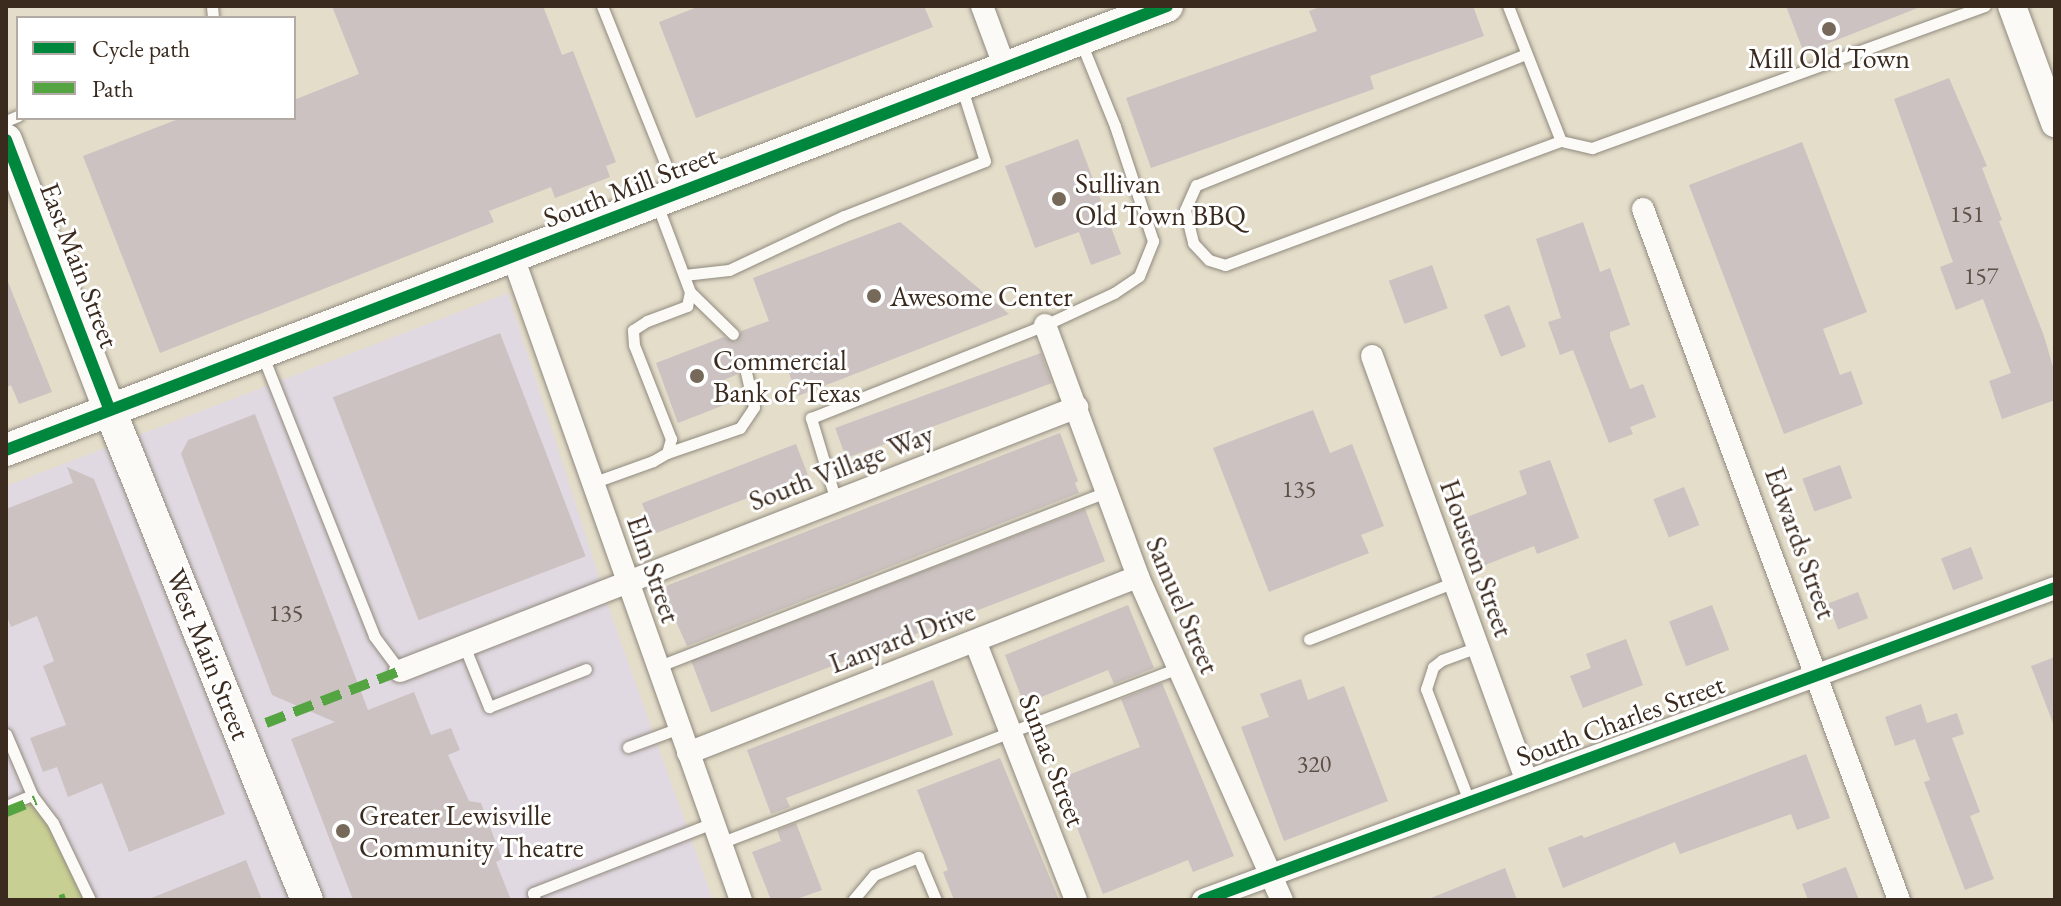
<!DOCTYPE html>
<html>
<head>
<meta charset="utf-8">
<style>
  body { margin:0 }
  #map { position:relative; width:2061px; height:906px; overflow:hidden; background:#e4ddca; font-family:"EB Garamond",serif }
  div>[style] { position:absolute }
  .built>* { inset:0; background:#e1d9e2 }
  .green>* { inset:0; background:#c8cf93 }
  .building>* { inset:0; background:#cbc2c1; transform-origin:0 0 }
  .roads { filter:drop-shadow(0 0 2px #908a7e) drop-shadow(0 0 2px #908a7e) }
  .service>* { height:11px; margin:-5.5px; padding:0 5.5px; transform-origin:5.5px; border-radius:5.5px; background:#fbfaf7 }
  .minor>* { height:22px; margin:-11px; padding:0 11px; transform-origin:11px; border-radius:11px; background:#fbfaf7 }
  .tertiary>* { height:28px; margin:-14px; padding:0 14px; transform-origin:14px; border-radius:14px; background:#fbfaf7 }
  .secondary>* { height:32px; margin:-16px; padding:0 16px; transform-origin:16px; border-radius:16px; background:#fbfaf7 }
  .quiet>* { height:10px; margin-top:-5px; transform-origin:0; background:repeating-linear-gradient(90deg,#54a441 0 20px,transparent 0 30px) }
  .cycleway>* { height:12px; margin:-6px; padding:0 6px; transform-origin:6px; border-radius:6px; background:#00873e }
  .dots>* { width:22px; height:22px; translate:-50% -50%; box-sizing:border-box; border:4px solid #fff; border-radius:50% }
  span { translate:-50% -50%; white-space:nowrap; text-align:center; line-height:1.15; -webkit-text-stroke:6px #fff; paint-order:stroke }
  .number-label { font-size:24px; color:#5f5047 }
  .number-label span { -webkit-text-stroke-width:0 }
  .poi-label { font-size:28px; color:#3b2a1e }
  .left { translate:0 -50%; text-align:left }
  .street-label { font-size:28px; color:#3b2a1e }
  .frame { position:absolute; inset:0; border:8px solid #3b2a1e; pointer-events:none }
  .legend { position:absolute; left:16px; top:16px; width:280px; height:104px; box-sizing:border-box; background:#fff; border:2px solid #b1aaa5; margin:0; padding:10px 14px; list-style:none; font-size:24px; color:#3b2a1e }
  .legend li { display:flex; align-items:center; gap:16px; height:40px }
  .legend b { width:40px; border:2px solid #b1aaa5 }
</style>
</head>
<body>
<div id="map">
  <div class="built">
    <div style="clip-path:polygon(508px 293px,611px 614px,713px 900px,6px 900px,6px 486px)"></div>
  </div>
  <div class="green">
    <div style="clip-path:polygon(32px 795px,90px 900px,6px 900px,6px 806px)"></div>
  </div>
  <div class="building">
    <div style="clip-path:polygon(332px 6px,543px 6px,562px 55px,573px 51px,616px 162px,606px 166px,610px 177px,555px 198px,551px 187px,489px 211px,494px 222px,160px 353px,83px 156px,181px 118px,294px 118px,294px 100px,359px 74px)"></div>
    <div style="clip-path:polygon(700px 6px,924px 6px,933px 27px,696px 118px,659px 22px)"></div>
    <div style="clip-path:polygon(1323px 6px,1473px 6px,1484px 36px,1370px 76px,1374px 89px,1151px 168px,1126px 98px,1317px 31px,1309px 11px)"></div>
    <div style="clip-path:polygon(1786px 6px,1920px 6px,1920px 7px,1804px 53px)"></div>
    <div style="clip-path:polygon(1949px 78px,1987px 166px,1982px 168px,2002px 220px,1999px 221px,2044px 336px,2055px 374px,2055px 400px,2002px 419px,1989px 381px,2011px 373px,1983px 299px,1956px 310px,1940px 267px,1953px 262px,1894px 99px)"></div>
    <div style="clip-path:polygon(1078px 139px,1121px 254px,1091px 265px,1079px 232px,1035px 248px,1005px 166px)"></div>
    <div style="clip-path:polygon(1802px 142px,1867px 312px,1823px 329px,1840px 375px,1851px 371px,1863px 404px,1784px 434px,1689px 185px)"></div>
    <div style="clip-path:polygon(900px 222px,1009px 314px,798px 396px,783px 358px,754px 368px,743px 363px,738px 374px,724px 380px,732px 402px,678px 423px,656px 363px,724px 337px,736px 342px,741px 331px,769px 321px,753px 278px)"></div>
    <div style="clip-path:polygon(1583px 222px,1600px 272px,1610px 268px,1630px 325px,1610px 332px,1610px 337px,1630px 389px,1643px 384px,1656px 417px,1630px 427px,1633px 434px,1609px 443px,1573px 350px,1560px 355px,1548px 322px,1561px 318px,1536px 239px)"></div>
    <div style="left:1432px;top:265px;width:46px;height:46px;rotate:70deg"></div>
    <div style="clip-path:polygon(6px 277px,52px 392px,19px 404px,11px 385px,6px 388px)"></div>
    <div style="left:1509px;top:305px;width:45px;height:27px;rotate:68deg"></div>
    <div style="left:500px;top:333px;width:239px;height:179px;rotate:69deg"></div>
    <div style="left:1041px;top:353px;width:32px;height:219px;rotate:70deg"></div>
    <div style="clip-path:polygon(1313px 410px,1330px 453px,1352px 444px,1384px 526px,1361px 535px,1369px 553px,1269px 592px,1213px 448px)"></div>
    <div style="clip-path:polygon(255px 414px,368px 710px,414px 692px,431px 735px,451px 728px,460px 750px,448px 755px,469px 801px,481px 803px,502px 859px,496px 862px,511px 900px,353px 900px,291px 739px,335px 722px,272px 695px,181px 454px,188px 440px)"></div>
    <div style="clip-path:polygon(1060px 433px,1078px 481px,1075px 483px,1079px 493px,687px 646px,661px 588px)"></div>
    <div style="left:796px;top:444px;width:33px;height:165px;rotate:69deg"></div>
    <div style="clip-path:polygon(1550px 460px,1579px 538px,1537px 554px,1534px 546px,1480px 567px,1462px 519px,1527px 494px,1519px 471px)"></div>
    <div style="left:1840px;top:465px;width:35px;height:40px;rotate:70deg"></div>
    <div style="clip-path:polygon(67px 467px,94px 479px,225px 814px,129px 852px,102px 783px,68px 797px,57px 767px,43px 772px,30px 738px,66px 725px,43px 666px,54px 661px,37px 616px,11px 627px,6px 614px,6px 509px,73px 483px)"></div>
    <div style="left:1684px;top:487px;width:41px;height:33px;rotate:68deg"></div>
    <div style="left:1085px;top:509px;width:56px;height:422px;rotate:69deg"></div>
    <div style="left:1971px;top:547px;width:34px;height:32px;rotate:69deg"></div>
    <div style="left:1858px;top:592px;width:28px;height:32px;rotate:69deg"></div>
    <div style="clip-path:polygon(1128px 605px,1154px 668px,1114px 684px,1108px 670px,1024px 704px,1005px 655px)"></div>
    <div style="left:1712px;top:605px;width:48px;height:46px;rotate:69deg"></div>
    <div style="clip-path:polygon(1626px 639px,1643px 685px,1583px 708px,1570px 676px,1591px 668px,1586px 654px)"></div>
    <div style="clip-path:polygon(2055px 657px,2055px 723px,2053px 723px,2031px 666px)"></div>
    <div style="clip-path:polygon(1301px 679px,1308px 700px,1344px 686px,1388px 801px,1284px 841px,1241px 727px,1269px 717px,1260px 694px)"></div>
    <div style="clip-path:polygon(933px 680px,953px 735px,786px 798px,790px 807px,771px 814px,747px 750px)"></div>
    <div style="clip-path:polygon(1162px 683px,1234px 856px,1193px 872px,1188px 860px,1103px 894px,1058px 779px,1140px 747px,1121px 699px)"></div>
    <div style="clip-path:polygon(1921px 704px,1927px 723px,1957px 713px,1964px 734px,1952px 738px,1980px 812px,1970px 816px,1994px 879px,1965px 890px,1924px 782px,1930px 780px,1915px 739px,1895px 746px,1885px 717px)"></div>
    <div style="clip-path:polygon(1806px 754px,1830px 818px,1797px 830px,1791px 814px,1680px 854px,1675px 842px,1563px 888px,1548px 848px,1582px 835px,1584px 838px)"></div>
    <div style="clip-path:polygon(1000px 758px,1059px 900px,954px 900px,943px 872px,948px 870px,917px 790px)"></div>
    <div style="clip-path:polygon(796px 823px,822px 890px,794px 900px,771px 900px,752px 852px,781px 841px,777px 830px)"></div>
    <div style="clip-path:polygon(246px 860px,262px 900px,149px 900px,149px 899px)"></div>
    <div style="clip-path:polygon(1846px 867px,1859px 900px,1808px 900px,1802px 884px)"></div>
    <div style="clip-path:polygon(1505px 868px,1517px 900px,1431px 900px,1431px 898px)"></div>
  </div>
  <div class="roads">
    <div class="service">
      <div style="left:212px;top:6px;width:12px;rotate:85deg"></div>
      <div style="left:602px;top:6px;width:198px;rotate:68.1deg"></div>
      <div style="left:1508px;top:6px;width:145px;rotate:68.6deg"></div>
      <div style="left:1561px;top:141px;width:32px;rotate:13deg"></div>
      <div style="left:1592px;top:148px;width:418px;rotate:-19.9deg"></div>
      <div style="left:1526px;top:54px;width:355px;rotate:158.3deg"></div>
      <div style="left:1196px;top:185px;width:27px;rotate:114deg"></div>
      <div style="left:1185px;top:210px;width:34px;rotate:76deg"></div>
      <div style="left:1193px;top:243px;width:23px;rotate:47deg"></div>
      <div style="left:1209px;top:260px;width:17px;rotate:17deg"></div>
      <div style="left:1225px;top:265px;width:358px;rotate:-20.3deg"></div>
      <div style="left:6px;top:121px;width:13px;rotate:-23deg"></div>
      <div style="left:684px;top:275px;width:45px;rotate:-6.3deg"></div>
      <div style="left:729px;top:270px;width:127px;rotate:-25.2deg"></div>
      <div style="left:844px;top:216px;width:151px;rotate:-21.3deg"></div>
      <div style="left:985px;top:161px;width:76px;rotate:-107.7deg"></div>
      <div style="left:690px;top:292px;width:60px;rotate:44.3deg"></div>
      <div style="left:262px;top:354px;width:303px;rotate:68.3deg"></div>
      <div style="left:374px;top:636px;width:44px;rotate:53.4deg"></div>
      <div style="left:667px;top:453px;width:77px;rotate:-18.9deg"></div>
      <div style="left:740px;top:428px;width:25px;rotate:-56deg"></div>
      <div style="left:754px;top:407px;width:37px;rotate:-103deg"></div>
      <div style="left:592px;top:483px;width:65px;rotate:-19.8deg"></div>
      <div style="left:653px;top:461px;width:16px;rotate:-30deg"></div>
      <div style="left:667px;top:453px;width:15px;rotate:-74deg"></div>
      <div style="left:671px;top:439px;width:101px;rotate:-111.5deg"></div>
      <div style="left:634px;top:345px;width:15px;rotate:-94deg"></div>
      <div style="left:633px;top:330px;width:17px;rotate:-33deg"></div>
      <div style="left:647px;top:321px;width:43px;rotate:-20.6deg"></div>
      <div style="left:687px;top:306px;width:14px;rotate:-78deg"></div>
      <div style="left:690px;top:292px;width:94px;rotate:-110.6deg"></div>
      <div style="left:836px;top:501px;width:87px;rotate:-106.8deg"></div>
      <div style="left:811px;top:418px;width:252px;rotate:-21.7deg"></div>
      <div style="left:1045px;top:325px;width:76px;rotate:-24.9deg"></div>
      <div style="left:1114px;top:293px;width:30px;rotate:-34deg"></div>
      <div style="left:1139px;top:276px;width:38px;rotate:-68deg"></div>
      <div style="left:1153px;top:241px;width:121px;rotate:-108.3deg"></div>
      <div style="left:1115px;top:126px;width:93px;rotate:-112.1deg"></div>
      <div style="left:1309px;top:639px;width:154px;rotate:-21.4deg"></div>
      <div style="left:465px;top:648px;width:64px;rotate:67.9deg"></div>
      <div style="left:489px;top:707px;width:104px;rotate:-21.4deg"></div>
      <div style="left:657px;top:667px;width:481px;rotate:-21.3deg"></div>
      <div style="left:6px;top:734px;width:66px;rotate:66.9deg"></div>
      <div style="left:32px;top:795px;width:35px;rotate:53deg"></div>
      <div style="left:53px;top:823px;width:85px;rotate:64.3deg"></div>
      <div style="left:628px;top:747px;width:54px;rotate:-20.4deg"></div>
      <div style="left:1469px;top:801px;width:120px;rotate:-111deg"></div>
      <div style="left:1426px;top:689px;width:23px;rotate:-72deg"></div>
      <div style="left:1433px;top:667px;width:11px;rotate:-38deg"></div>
      <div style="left:1442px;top:660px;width:37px;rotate:-20deg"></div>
      <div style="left:6px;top:806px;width:28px;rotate:-23deg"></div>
      <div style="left:720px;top:843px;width:488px;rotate:-20.9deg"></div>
      <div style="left:535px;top:900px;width:7px;rotate:-106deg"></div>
      <div style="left:533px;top:893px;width:193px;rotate:-21.3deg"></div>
      <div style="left:853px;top:900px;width:33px;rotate:-50deg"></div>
      <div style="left:874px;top:875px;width:48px;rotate:-22.2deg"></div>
      <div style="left:918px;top:857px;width:47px;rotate:67.3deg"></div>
    </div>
    <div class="minor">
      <div style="left:982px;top:6px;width:66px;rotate:69.6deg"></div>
      <div style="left:1643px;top:209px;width:737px;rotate:69.67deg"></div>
      <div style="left:513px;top:257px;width:682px;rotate:70.48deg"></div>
      <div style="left:1045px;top:325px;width:269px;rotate:69.7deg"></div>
      <div style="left:1138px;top:577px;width:354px;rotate:66deg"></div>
      <div style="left:1372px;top:356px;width:451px;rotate:70deg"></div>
      <div style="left:975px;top:641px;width:278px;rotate:68.7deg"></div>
      <div style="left:400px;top:671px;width:727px;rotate:-21.3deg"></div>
      <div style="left:688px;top:753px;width:483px;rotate:-21.4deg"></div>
      <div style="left:1203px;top:900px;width:907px;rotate:-20.11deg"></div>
    </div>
    <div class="tertiary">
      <div style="left:2012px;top:6px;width:125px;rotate:69.8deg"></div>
    </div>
    <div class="secondary">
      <div style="left:6px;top:140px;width:287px;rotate:69deg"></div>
      <div style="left:109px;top:408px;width:530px;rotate:68.08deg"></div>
      <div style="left:6px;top:450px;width:1243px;rotate:-20.93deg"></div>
    </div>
  </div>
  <div class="quiet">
    <div style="left:266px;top:723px;width:144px;rotate:-21.2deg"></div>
    <div style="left:6px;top:812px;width:32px;rotate:-22deg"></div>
    <div style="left:60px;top:900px;width:6px;rotate:-18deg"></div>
  </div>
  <div class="cycleway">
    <div style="left:6px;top:140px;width:287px;rotate:69deg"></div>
    <div style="left:6px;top:450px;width:1243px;rotate:-20.93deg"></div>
    <div style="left:1203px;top:900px;width:907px;rotate:-20.11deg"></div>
  </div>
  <div class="dots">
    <div style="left:1829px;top:29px;background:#76695a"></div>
    <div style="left:1059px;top:199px;background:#76695a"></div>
    <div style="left:874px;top:296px;background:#76695a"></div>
    <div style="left:697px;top:376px;background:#76695a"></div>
    <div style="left:343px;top:831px;background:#76695a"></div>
  </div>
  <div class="number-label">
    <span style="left:1967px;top:214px">151</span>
    <span style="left:1981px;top:276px">157</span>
    <span style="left:1299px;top:489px">135</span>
    <span style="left:286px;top:613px">135</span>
    <span style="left:1314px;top:764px">320</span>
  </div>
  <div class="poi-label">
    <span style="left:1829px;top:58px">Mill Old Town</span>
    <span class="left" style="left:1075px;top:199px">Sullivan<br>Old Town BBQ</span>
    <span class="left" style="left:890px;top:296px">Awesome Center</span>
    <span class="left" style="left:713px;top:376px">Commercial<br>Bank of Texas</span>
    <span class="left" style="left:359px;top:831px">Greater Lewisville<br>Community Theatre</span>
  </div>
  <div class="street-label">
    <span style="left:630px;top:186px;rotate:-21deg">South Mill Street</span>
    <span style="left:80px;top:265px;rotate:69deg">East Main Street</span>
    <span style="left:841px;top:467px;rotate:-21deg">South Village Way</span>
    <span style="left:1801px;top:543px;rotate:70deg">Edwards Street</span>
    <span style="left:1477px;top:558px;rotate:70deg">Houston Street</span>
    <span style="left:654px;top:569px;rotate:71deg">Elm Street</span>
    <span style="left:1183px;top:605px;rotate:67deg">Samuel Street</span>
    <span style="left:902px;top:637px;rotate:-21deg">Lanyard Drive</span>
    <span style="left:209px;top:654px;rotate:68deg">West Main Street</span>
    <span style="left:1620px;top:720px;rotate:-20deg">South Charles Street</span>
    <span style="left:1053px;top:760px;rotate:69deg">Sumac Street</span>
  </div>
  <div class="frame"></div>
  <ul class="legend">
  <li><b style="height:10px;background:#00873e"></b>Cycle path</li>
  <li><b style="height:10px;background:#54a441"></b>Path</li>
  </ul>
</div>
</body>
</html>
